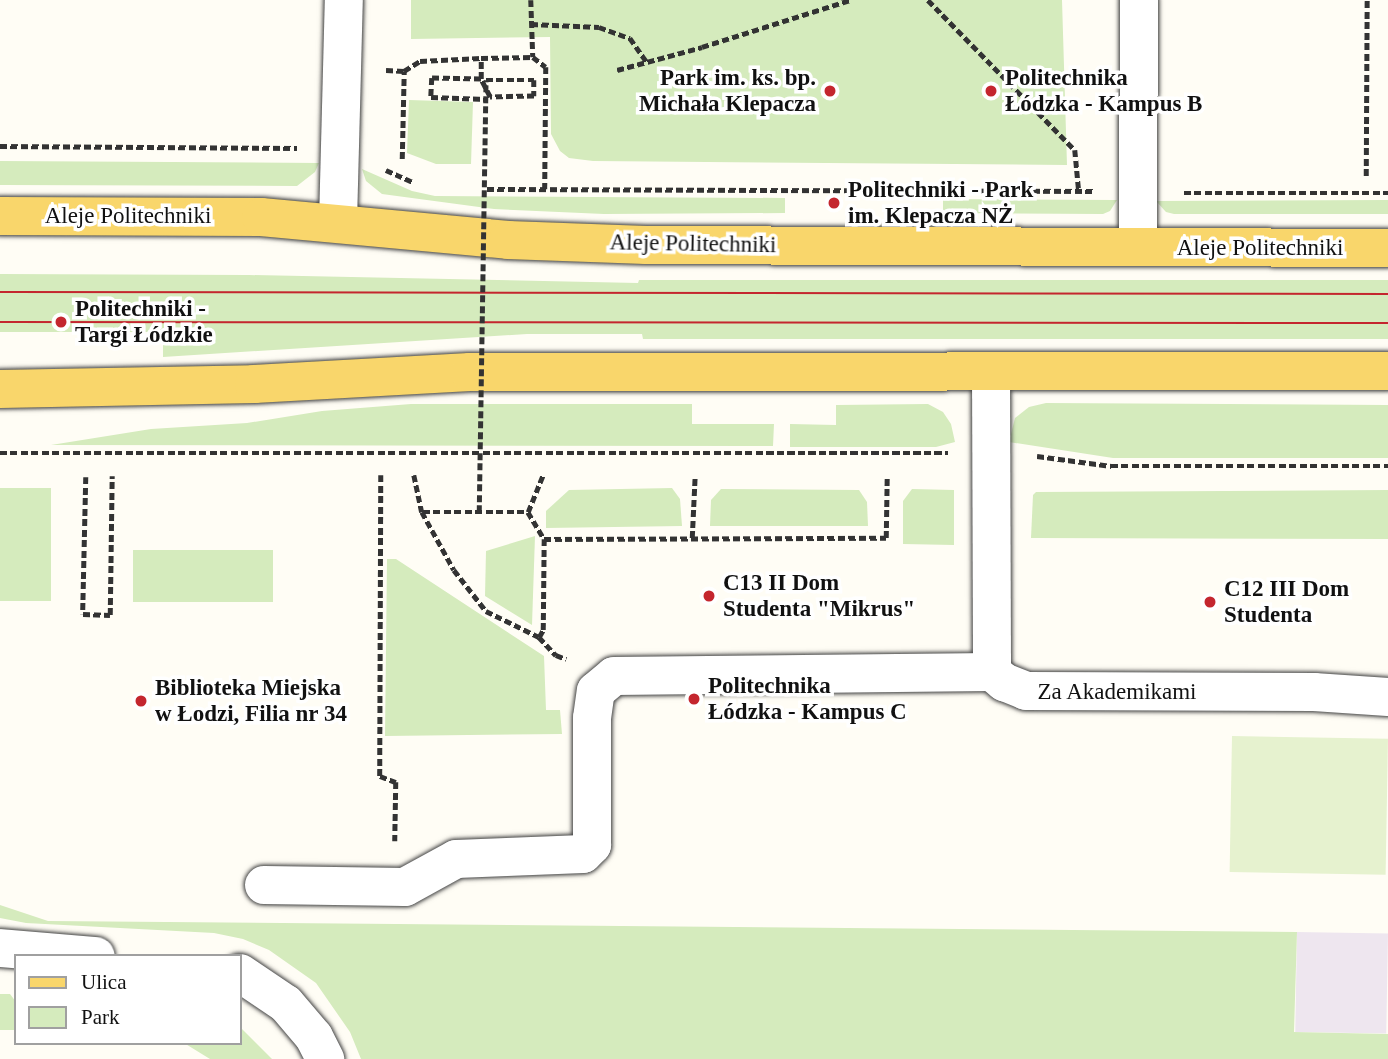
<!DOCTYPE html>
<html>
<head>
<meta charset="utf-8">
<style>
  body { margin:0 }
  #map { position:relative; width:1388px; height:1059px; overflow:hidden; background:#fffdf5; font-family:"Times New Roman",serif }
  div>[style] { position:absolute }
  .industrial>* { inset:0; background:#eee6ef; transform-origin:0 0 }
  .green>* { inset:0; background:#d5ebbd; transform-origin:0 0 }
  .pitch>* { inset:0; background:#e6f2cf; transform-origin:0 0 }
  .path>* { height:4.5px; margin-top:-2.25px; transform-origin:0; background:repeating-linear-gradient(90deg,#333 0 7px,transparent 0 10.5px) }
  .roads { filter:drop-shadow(0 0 2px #444) drop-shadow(0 0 2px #444) }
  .minor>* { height:38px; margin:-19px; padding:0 19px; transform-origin:19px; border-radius:19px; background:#fff }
  .major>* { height:38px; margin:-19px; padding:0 19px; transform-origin:19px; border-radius:19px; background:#f9d66b }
  .tram>* { height:2px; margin:-1px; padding:0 1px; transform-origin:1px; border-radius:1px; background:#c4262e }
  .path-bridge>* { height:4.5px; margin-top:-2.25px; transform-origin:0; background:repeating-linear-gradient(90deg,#333 0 7px,transparent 0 10.5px) }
  .dots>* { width:19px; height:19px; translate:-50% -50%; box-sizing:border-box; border:4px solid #fff; border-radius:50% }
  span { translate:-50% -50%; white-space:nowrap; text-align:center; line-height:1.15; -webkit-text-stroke:7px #fff; paint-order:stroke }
  .poi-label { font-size:23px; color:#111; font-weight:700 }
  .right { translate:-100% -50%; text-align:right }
  .left { translate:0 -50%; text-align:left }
  .street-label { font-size:23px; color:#111 }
  .legend { position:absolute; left:14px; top:954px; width:228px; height:91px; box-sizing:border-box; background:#fff; border:2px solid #a0a0a0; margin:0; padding:9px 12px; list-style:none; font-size:21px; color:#111 }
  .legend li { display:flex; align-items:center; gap:14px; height:35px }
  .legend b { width:35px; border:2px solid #a0a0a0 }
</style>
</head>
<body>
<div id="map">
  <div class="industrial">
    <div style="left:1297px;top:932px;width:91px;height:100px;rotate:1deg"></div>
  </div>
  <div class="green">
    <div style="clip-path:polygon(411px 0,1062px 0,1067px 165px,593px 161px,569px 158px,560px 151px,551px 134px,550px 37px,411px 39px)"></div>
    <div style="clip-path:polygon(409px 100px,473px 102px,471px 164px,436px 164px,407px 153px)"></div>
    <div style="clip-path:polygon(0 161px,319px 163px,315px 172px,297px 186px,0 185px)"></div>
    <div style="clip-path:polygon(362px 169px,412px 191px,435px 196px,785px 198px,785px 213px,604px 214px,494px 209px,382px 194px,366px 181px)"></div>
    <div style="clip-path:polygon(943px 199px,1117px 200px,1110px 211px,1103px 214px,943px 213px)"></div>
    <div style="clip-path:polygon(1388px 200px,1388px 214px,1174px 214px,1166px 212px,1156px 201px)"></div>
    <div style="clip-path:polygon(0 274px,249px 275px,638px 283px,639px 280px,1388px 280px,1388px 339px,643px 339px,642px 334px,527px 334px,163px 357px,163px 332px,0 332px)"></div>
    <div style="clip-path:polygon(1046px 403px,1388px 405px,1388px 458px,1113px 458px,1009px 442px,1015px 418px,1029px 407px)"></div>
    <div style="clip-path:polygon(411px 404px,692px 404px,692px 424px,774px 424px,773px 446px,51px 445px,151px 429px,247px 423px,322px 411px)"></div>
    <div style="clip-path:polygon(928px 404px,943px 412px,951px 424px,955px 442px,936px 447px,790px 447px,790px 424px,836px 425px,836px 405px)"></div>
    <div style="left:0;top:488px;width:51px;height:113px"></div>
    <div style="clip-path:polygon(672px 488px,680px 499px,682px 526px,546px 528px,546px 511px,569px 490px)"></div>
    <div style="clip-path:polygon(721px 489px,859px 490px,867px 502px,868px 526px,710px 526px,711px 500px)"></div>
    <div style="clip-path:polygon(912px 489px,954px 490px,954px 545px,903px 544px,903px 501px)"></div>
    <div style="clip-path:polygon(1388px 490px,1388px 539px,1031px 538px,1033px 495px,1036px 492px)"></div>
    <div style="clip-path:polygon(535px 536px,532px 625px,485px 596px,486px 551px)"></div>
    <div style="left:133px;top:550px;width:140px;height:52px"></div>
    <div style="clip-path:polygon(387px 559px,396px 559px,544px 656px,546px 710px,560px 710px,562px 734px,385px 736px)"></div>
    <div style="clip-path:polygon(0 905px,48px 921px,1297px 932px,1294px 1032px,1388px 1034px,1388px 1059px,361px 1059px,350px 1032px,316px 983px,269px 950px,243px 939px,214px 933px,26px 923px,0 918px)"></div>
    <div style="clip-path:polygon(0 994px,10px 994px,16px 1002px,16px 1030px,0 1030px)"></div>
    <div style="clip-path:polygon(240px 1027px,272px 1059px,210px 1059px,184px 1043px,240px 1043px)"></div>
  </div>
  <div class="pitch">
    <div style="left:1232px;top:736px;width:156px;height:136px;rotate:1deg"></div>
  </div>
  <div class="path">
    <div style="left:531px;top:0;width:57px;rotate:88deg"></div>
    <div style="left:533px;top:57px;width:16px;rotate:38deg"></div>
    <div style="left:546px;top:67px;width:122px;rotate:90.5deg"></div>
    <div style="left:928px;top:0;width:210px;rotate:45.6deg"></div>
    <div style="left:1075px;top:150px;width:42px;rotate:84.6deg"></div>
    <div style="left:531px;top:24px;width:68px;rotate:2.5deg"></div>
    <div style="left:599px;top:27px;width:33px;rotate:20deg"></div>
    <div style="left:630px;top:38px;width:29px;rotate:55deg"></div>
    <div style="left:386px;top:70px;width:18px;rotate:3deg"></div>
    <div style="left:404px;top:71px;width:19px;rotate:-32deg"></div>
    <div style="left:420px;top:61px;width:61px;rotate:-2.8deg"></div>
    <div style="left:617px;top:70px;width:88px;rotate:-15.1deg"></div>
    <div style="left:702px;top:47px;width:155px;rotate:-17.6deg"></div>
    <div style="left:481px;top:79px;width:49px;rotate:-178.8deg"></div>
    <div style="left:432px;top:78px;width:19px;rotate:93deg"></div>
    <div style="left:431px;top:97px;width:55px;rotate:2.1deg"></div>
    <div style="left:486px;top:80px;width:48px"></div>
    <div style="left:534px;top:80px;width:16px;rotate:90deg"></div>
    <div style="left:534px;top:96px;width:44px;rotate:178.7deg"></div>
    <div style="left:490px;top:97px;width:20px;rotate:-117deg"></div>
    <div style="left:481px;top:79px;width:21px;rotate:-90deg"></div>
    <div style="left:481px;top:58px;width:52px;rotate:-1.1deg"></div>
    <div style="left:0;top:146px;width:297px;rotate:0.4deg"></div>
    <div style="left:402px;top:159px;width:88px;rotate:-88.7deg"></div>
    <div style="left:386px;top:170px;width:30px;rotate:24deg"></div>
    <div style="left:1366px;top:176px;width:176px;rotate:-89.7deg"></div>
    <div style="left:487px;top:189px;width:608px;rotate:0.19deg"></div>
    <div style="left:1184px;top:193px;width:204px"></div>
    <div style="left:0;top:453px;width:948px"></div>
    <div style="left:1037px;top:456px;width:75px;rotate:7.7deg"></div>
    <div style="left:1111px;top:466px;width:277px"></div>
    <div style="left:381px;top:475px;width:301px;rotate:90.2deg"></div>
    <div style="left:380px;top:776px;width:17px;rotate:21deg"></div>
    <div style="left:396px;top:782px;width:59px;rotate:91deg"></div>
    <div style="left:414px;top:475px;width:38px;rotate:78deg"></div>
    <div style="left:422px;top:512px;width:66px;rotate:61.1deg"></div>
    <div style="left:454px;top:570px;width:52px;rotate:52deg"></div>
    <div style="left:486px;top:611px;width:59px;rotate:26.1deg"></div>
    <div style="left:539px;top:637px;width:25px;rotate:47deg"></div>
    <div style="left:556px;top:655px;width:11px;rotate:22deg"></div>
    <div style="left:86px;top:477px;width:137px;rotate:91.3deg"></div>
    <div style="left:83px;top:614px;width:27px;rotate:2deg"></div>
    <div style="left:110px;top:615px;width:139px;rotate:-89.2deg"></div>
    <div style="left:423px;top:512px;width:105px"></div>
    <div style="left:528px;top:512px;width:31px;rotate:59deg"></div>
    <div style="left:544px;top:539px;width:342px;rotate:-0.2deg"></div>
    <div style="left:886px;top:538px;width:63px;rotate:-89.1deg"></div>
    <div style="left:528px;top:512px;width:40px;rotate:-68deg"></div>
    <div style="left:692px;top:538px;width:63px;rotate:-87.3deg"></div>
    <div style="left:539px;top:637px;width:8px;rotate:-60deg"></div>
    <div style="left:543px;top:630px;width:91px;rotate:-89.4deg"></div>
  </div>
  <div class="roads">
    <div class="minor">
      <div style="left:338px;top:222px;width:222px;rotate:-88.5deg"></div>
      <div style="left:1138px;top:247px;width:247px;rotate:-89.8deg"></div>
      <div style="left:991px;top:371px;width:301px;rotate:89.8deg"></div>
      <div style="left:264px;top:885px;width:141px;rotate:0.8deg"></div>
      <div style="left:405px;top:887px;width:58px;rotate:-28.8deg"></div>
      <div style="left:456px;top:859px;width:127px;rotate:-2.3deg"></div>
      <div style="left:583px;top:854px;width:13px;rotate:-45deg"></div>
      <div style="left:592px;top:845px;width:127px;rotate:-90deg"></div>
      <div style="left:592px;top:718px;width:27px;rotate:-82deg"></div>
      <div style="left:596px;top:691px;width:23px;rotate:-40deg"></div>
      <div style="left:614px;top:676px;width:378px;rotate:-0.6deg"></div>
      <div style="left:992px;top:672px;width:16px;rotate:40deg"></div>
      <div style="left:1004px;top:682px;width:24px;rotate:22deg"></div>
      <div style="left:1026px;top:691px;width:288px;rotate:0.2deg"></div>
      <div style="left:1314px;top:692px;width:74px;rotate:3.9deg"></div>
      <div style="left:0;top:948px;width:96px;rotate:4.8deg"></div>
      <div style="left:240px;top:973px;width:55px;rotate:34deg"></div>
      <div style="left:286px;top:1004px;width:43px;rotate:49.7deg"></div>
      <div style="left:314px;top:1037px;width:25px;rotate:63deg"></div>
    </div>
    <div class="major">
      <div style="left:0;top:216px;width:261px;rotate:0.2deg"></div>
      <div style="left:261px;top:217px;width:248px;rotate:5.3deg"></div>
      <div style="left:508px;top:240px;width:138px;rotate:2.1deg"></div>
      <div style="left:646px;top:245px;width:742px;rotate:0.23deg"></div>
      <div style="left:0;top:389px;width:254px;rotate:-1.1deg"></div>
      <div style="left:254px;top:384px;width:216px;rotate:-3.2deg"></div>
      <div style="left:470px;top:372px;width:918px;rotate:-0.06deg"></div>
    </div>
  </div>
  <div class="tram">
    <div style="left:0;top:292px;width:1388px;rotate:0.08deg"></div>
    <div style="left:0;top:322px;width:1388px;rotate:0.04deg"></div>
  </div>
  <div class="path-bridge">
    <div style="left:479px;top:512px;width:432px;rotate:-89.1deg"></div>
  </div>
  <div class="dots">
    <div style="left:830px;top:91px;background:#c4262e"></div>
    <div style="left:991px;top:91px;background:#c4262e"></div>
    <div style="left:834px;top:203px;background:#c4262e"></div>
    <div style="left:61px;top:322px;background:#c4262e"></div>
    <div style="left:709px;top:596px;background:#c4262e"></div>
    <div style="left:1210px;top:602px;background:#c4262e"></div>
    <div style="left:694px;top:699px;background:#c4262e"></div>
    <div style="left:141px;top:701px;background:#c4262e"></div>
  </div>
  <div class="poi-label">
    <span class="right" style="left:816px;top:91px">Park im. ks. bp.<br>Michała Klepacza</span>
    <span class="left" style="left:1005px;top:91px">Politechnika<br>Łódzka - Kampus B</span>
    <span class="left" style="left:848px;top:203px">Politechniki - Park<br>im. Klepacza NŻ</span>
    <span class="left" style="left:75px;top:322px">Politechniki -<br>Targi Łódzkie</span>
    <span class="left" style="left:723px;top:596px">C13 II Dom<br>Studenta "Mikrus"</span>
    <span class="left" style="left:1224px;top:602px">C12 III Dom<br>Studenta</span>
    <span class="left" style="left:708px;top:699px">Politechnika<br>Łódzka - Kampus C</span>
    <span class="left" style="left:155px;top:701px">Biblioteka Miejska<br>w Łodzi, Filia nr 34</span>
  </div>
  <div class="street-label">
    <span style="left:128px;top:216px">Aleje Politechniki</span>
    <span style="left:693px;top:244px;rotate:1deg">Aleje Politechniki</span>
    <span style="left:1260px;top:248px">Aleje Politechniki</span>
    <span style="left:1117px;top:692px">Za Akademikami</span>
  </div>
  <ul class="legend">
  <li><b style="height:9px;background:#f9d66b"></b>Ulica</li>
  <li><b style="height:19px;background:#d5ebbd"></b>Park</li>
  </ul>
</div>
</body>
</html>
